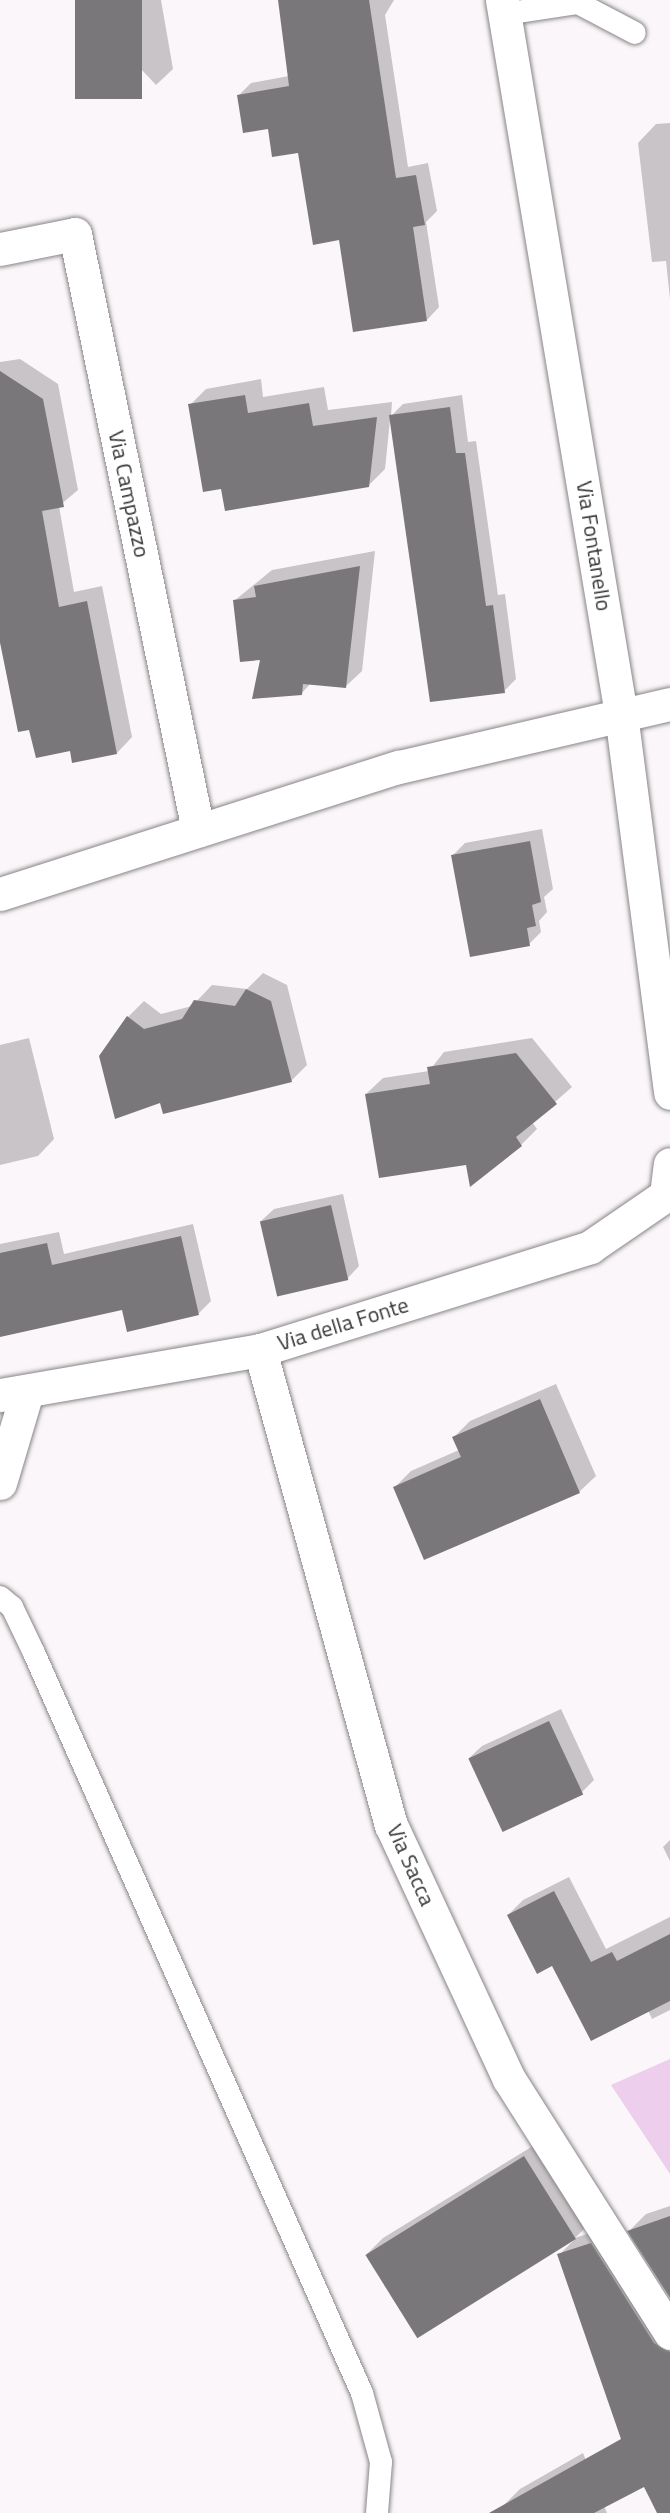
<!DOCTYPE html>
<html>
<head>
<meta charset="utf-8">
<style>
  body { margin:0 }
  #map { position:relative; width:670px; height:2513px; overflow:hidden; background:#faf6f9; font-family:"Titillium Web",sans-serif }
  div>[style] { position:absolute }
  .green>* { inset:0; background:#edceec }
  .shadow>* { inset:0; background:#0003 }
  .building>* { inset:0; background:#7a777a; transform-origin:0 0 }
  .roads { filter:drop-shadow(0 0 2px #888588) drop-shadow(0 0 2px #888588) }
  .service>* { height:22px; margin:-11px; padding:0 11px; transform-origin:11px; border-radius:11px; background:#fff }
  .minor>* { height:33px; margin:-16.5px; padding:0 16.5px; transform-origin:16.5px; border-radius:16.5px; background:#fff }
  span { translate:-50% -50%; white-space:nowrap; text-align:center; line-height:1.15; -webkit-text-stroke:6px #fff; paint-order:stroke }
  .street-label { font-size:22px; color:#373637 }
</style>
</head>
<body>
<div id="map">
  <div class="green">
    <div style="clip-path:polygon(670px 2059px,670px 2174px,611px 2085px)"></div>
  </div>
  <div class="shadow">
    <div style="clip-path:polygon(76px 0,161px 0,173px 69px,156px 85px)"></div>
    <div style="clip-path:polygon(279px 0,394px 0,385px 15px,408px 167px,428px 163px,437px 211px,426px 222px,439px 307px,427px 320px,340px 239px,299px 151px,239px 95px,251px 83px,289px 76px)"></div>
    <div style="clip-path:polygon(670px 123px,670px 299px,666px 261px,652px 262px,638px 143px,656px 124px)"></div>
    <div style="clip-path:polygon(20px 359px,58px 384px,78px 490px,59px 506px,74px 592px,102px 586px,132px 737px,117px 753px,73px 761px,71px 750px,31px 728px,19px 731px,0 643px,0 362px)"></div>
    <div style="clip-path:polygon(261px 379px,263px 397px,324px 387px,328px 410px,392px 402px,391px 416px,403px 404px,462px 395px,468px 442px,476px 441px,498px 595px,505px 594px,516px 679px,504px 691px,390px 420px,385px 469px,368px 486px,222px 487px,190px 405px,206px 389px)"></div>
    <div style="clip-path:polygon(375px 551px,362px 671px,345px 687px,311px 683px,301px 694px,262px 658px,234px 601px,272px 570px)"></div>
    <div style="clip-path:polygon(542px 829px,553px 889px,544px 897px,547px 912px,539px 921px,541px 932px,529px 944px,453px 855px,465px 843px)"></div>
    <div style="clip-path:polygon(263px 973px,287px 985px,307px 1065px,291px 1081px,164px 1112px,128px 1017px,144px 1001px,161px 1014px,192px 1006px,212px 985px,247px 989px)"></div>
    <div style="clip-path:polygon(29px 1038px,54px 1139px,38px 1156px,0 1165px,0 1045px)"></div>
    <div style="clip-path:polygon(532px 1038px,572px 1087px,532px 1122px,537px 1129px,521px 1145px,471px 1185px,468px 1163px,366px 1094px,383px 1078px,429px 1071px,444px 1052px)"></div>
    <div style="clip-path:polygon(343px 1194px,359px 1266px,347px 1279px,261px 1221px,274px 1209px)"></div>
    <div style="clip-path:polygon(193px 1224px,211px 1301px,199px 1313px,124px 1308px,0 1335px,0 1244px,59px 1232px,64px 1254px)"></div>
    <div style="clip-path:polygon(556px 1384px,596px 1476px,579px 1492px,395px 1487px,411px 1471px,459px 1450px,454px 1437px,470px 1421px)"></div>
    <div style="clip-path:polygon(561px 1709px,594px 1780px,582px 1792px,469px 1758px,482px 1746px)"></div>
    <div style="clip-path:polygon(670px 1840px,670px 1861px,663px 1847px)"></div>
    <div style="clip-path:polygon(569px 1877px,606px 1949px,670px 1917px,670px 2010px,652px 2019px,648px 2010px,553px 1964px,508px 1915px,523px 1900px)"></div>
    <div style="clip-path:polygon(541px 2141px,591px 2222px,575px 2238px,608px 2227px,670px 2324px,670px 2505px,559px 2255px,574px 2240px,367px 2254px,383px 2238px)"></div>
    <div style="clip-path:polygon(670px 2206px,670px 2295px,629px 2231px,646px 2214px)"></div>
    <div style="clip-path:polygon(583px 2453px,607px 2513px,503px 2513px,501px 2508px,520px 2489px)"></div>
  </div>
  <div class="building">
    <div style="left:75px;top:0;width:67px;height:99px"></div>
    <div style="clip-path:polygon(278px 0,369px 0,396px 178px,416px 175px,425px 225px,413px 227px,427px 321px,353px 332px,339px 240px,313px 245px,298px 153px,272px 157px,268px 129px,243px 133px,237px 95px,289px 86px)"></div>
    <div style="clip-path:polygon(0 371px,43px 399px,64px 507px,42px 511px,59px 607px,87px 601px,117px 754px,72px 763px,70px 751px,36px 758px,29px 730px,18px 732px,0 642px)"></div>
    <div style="clip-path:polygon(245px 395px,248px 413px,309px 403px,313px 426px,377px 417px,369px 487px,225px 511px,221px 489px,203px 492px,188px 404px)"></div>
    <div style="clip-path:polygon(450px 407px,456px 453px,465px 453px,486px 606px,493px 605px,505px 693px,430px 702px,389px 415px)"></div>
    <div style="clip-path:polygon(360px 566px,346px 688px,303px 684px,302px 695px,252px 699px,260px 660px,240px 662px,233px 600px,256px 597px,254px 586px)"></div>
    <div style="clip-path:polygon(530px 841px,541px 902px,532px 905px,536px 926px,527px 928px,530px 946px,470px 957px,451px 855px)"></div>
    <div style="clip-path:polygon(246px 989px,271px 1001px,292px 1082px,163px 1114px,160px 1103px,115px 1119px,99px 1056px,127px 1016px,144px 1029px,182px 1019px,194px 1000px,235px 1006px)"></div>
    <div style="clip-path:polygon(516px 1053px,557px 1104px,516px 1137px,522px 1146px,470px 1187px,466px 1165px,379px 1178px,365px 1094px,430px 1084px,427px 1067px)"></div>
    <div style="left:331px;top:1205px;width:77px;height:73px;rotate:77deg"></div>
    <div style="clip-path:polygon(181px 1236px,199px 1315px,127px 1332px,122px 1310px,0 1337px,0 1253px,47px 1243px,52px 1265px)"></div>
    <div style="clip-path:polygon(540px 1399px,580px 1493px,424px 1560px,393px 1487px,461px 1457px,452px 1437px)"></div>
    <div style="left:549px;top:1721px;width:81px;height:89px;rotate:65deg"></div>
    <div style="clip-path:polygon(554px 1891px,591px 1962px,612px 1952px,617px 1961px,670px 1934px,670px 2001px,591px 2041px,552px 1966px,537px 1974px,507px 1915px)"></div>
    <div style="left:524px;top:2156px;width:98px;height:187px;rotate:58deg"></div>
    <div style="clip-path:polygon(670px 2216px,670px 2298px,627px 2231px)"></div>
    <div style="clip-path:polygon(591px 2243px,654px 2343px,670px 2352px,670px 2513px,657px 2513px,644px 2487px,594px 2513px,489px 2513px,621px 2439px,557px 2254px)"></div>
  </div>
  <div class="roads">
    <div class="service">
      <div style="left:504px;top:14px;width:75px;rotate:-8.5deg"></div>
      <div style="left:578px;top:3px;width:64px;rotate:27.8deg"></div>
      <div style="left:0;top:1597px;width:16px;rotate:40deg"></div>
      <div style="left:12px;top:1607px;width:51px;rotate:64.4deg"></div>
      <div style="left:34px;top:1653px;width:809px;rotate:66.1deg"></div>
      <div style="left:362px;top:2393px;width:72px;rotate:74.6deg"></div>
      <div style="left:381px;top:2462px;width:51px;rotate:94.5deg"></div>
    </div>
    <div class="minor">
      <div style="left:502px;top:0;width:724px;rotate:80.54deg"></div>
      <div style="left:621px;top:714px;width:382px;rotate:82.6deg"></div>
      <div style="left:0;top:249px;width:76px;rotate:-11.3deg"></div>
      <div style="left:75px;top:234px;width:609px;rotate:78.34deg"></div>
      <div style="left:0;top:894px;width:419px;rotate:-17.7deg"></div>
      <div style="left:399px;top:767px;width:278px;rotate:-13.1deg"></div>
      <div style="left:666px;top:1195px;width:31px;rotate:-83deg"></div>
      <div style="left:260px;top:1350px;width:493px;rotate:74.6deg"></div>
      <div style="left:391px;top:1825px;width:280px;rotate:65.1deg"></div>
      <div style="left:509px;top:2079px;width:301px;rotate:57.6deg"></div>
      <div style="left:0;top:1395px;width:264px;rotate:-9.8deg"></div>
      <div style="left:260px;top:1350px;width:346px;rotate:-17.3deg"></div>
      <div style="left:590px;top:1247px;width:92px;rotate:-34.4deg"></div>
      <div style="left:0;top:1483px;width:95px;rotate:-73.5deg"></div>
    </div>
  </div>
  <div class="street-label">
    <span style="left:129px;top:494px;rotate:78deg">Via Campazzo</span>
    <span style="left:594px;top:546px;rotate:81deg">Via Fontanello</span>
    <span style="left:343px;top:1324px;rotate:-17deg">Via della Fonte</span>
    <span style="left:411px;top:1865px;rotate:66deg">Via Sacca</span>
  </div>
</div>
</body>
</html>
